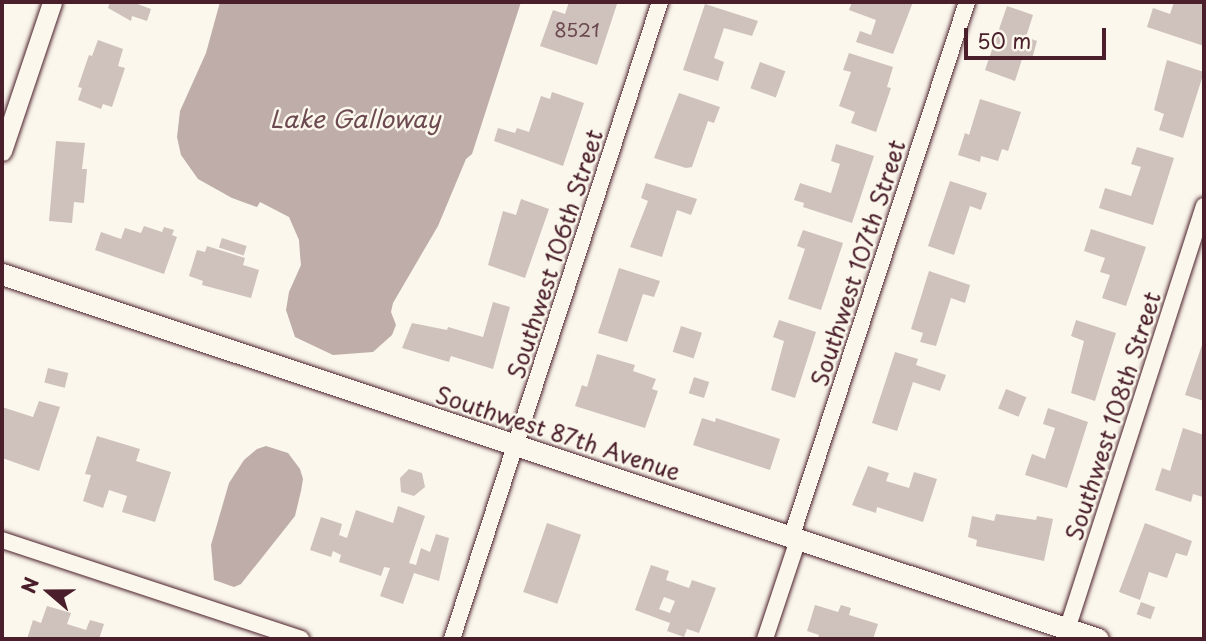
<!DOCTYPE html>
<html>
<head>
<meta charset="utf-8">
<style>
  body { margin:0 }
  #map { position:relative; width:1206px; height:641px; overflow:hidden; background:#fbf7ec; font-family:"Playpen Sans",sans-serif }
  div>[style] { position:absolute }
  .water>* { inset:0; background:#bfadaa }
  .building>* { inset:0; background:#cfc2bc; transform-origin:0 0 }
  .roads { filter:drop-shadow(0 0 2px #4a1f2b) drop-shadow(0 0 2px #4a1f2b) }
  .minor>* { height:16px; margin:-8px; padding:0 8px; transform-origin:8px; border-radius:8px; background:#fbf7ec }
  .tertiary>* { height:19px; margin:-9.5px; padding:0 9.5px; transform-origin:9.5px; border-radius:9.5px; background:#fbf7ec }
  .secondary>* { height:21px; margin:-10.5px; padding:0 10.5px; transform-origin:10.5px; border-radius:10.5px; background:#fbf7ec }
  span { translate:-50% -50%; white-space:nowrap; text-align:center; line-height:1.15; -webkit-text-stroke:5px #fbf7ec; paint-order:stroke }
  .number-label { font-size:19px; color:#6b484f }
  .number-label span { -webkit-text-stroke-width:0 }
  .street-label { font-size:23px; color:#4a1f2b }
  .water-label { font-size:24px; color:#6d4a51; font-style:italic }
  .frame { position:absolute; inset:0; border:4px solid #4a1f2b; pointer-events:none }
  .north { position:absolute; left:14px; top:557px; width:70px; height:70px; -webkit-text-stroke:5px #fbf7ec; paint-order:stroke; rotate:290deg; font-size:19px; font-weight:700; line-height:28px; text-align:center; color:#4a1f2b }
  .north::after { content:''; display:block; margin:auto; width:24px; height:32px; background:#4a1f2b; clip-path:polygon(50% 0,100% 100%,50% 72%,0 100%) }
  .scale { position:absolute; left:964px; top:28px; width:142px; height:32px; box-sizing:border-box; border:4px solid #4a1f2b; border-top:0; padding-left:9px; font-size:21px; line-height:24px; white-space:nowrap; color:#4a1f2b; -webkit-text-stroke:5px #fbf7ec; paint-order:stroke }
</style>
</head>
<body>
<div id="map">
  <div class="water">
    <div style="clip-path:polygon(220px 2px,521px 2px,472px 154px,466px 159px,438px 226px,393px 303px,391px 312px,396px 325px,392px 335px,373px 352px,333px 355px,295px 337px,286px 310px,289px 292px,301px 265px,300px 255px,299px 240px,289px 217px,260px 202px,257px 207px,232px 198px,198px 179px,181px 155px,177px 137px,180px 111px,206px 53px)"></div>
    <div style="clip-path:polygon(266px 446px,288px 453px,300px 469px,303px 479px,301px 491px,295px 516px,241px 584px,234px 587px,214px 580px,211px 545px,229px 483px,244px 460px,257px 449px)"></div>
  </div>
  <div class="building">
    <div style="clip-path:polygon(110px 2px,132px 2px,151px 9px,147px 21px,132px 16px,131px 21px,108px 8px)"></div>
    <div style="clip-path:polygon(569px 2px,617px 4px,597px 65px,540px 46px,553px 10px,565px 14px)"></div>
    <div style="clip-path:polygon(852px 2px,913px 2px,893px 54px,856px 42px,860px 31px,871px 35px,876px 20px,849px 10px)"></div>
    <div style="clip-path:polygon(1174px 2px,1204px 2px,1204px 46px,1147px 27px,1153px 8px,1170px 14px)"></div>
    <div style="clip-path:polygon(705px 4px,758px 21px,752px 36px,724px 28px,714px 58px,724px 62px,718px 81px,683px 70px)"></div>
    <div style="clip-path:polygon(1007px 6px,1033px 15px,1026px 37px,1037px 41px,1032px 59px,1023px 56px,1015px 81px,985px 70px)"></div>
    <div style="clip-path:polygon(98px 40px,123px 49px,118px 66px,125px 68px,112px 107px,103px 104px,101px 109px,78px 100px,82px 88px,78px 87px,89px 55px,92px 56px)"></div>
    <div style="clip-path:polygon(849px 53px,893px 67px,887px 87px,891px 88px,876px 132px,851px 123px,855px 112px,839px 106px,851px 72px,843px 70px)"></div>
    <div style="clip-path:polygon(1167px 60px,1204px 72px,1183px 138px,1159px 130px,1164px 114px,1154px 110px)"></div>
    <div style="left:760px;top:62px;width:27px;height:28px;rotate:20deg"></div>
    <div style="clip-path:polygon(552px 92px,584px 103px,563px 166px,494px 141px,498px 128px,515px 133px,517px 128px,529px 132px,541px 96px,550px 99px)"></div>
    <div style="clip-path:polygon(679px 93px,720px 107px,714px 123px,708px 121px,692px 167px,686px 168px,654px 158px)"></div>
    <div style="clip-path:polygon(980px 99px,1021px 112px,1008px 151px,1002px 149px,998px 161px,981px 156px,980px 162px,958px 155px,965px 133px,969px 135px)"></div>
    <div style="clip-path:polygon(56px 141px,85px 143px,82px 169px,87px 169px,84px 203px,74px 202px,72px 223px,49px 221px)"></div>
    <div style="clip-path:polygon(836px 144px,874px 156px,852px 223px,803px 207px,804px 203px,794px 200px,800px 183px,831px 193px,840px 164px,831px 161px)"></div>
    <div style="clip-path:polygon(1137px 147px,1174px 158px,1153px 225px,1099px 208px,1105px 188px,1131px 196px,1141px 167px,1131px 164px)"></div>
    <div style="clip-path:polygon(950px 181px,987px 193px,981px 210px,970px 206px,954px 255px,928px 246px)"></div>
    <div style="clip-path:polygon(646px 183px,697px 199px,691px 215px,677px 210px,662px 257px,630px 247px,648px 201px,641px 198px)"></div>
    <div style="clip-path:polygon(521px 199px,549px 209px,525px 278px,488px 265px,503px 211px,516px 215px)"></div>
    <div style="clip-path:polygon(144px 226px,162px 232px,164px 227px,174px 230px,172px 235px,177px 237px,164px 274px,95px 250px,101px 232px,121px 239px,125px 228px,141px 233px)"></div>
    <div style="clip-path:polygon(1091px 229px,1146px 247px,1126px 306px,1102px 298px,1110px 275px,1100px 272px,1105px 258px,1084px 251px)"></div>
    <div style="clip-path:polygon(803px 230px,843px 243px,821px 310px,788px 299px,805px 249px,797px 246px)"></div>
    <div style="left:222px;top:238px;width:26px;height:10px;rotate:18deg"></div>
    <div style="clip-path:polygon(207px 246px,245px 258px,243px 265px,259px 270px,251px 298px,202px 285px,203px 281px,189px 276px,197px 250px,205px 252px)"></div>
    <div style="clip-path:polygon(619px 268px,660px 281px,654px 297px,643px 294px,627px 342px,598px 333px)"></div>
    <div style="clip-path:polygon(929px 271px,970px 285px,965px 303px,951px 298px,936px 346px,920px 342px,923px 333px,911px 329px)"></div>
    <div style="clip-path:polygon(493px 302px,510px 307px,493px 369px,451px 356px,449px 362px,402px 348px,412px 323px,447px 330px,448px 327px,483px 337px)"></div>
    <div style="clip-path:polygon(779px 320px,816px 332px,795px 398px,771px 390px,784px 341px,773px 337px)"></div>
    <div style="clip-path:polygon(1076px 320px,1116px 333px,1095px 401px,1071px 393px,1084px 341px,1071px 336px)"></div>
    <div style="left:681px;top:326px;width:22px;height:27px;rotate:18deg"></div>
    <div style="clip-path:polygon(1204px 339px,1204px 401px,1185px 395px)"></div>
    <div style="clip-path:polygon(895px 352px,918px 359px,916px 365px,946px 375px,940px 391px,913px 382px,897px 431px,872px 423px)"></div>
    <div style="clip-path:polygon(597px 354px,635px 365px,633px 371px,656px 379px,652px 389px,658px 391px,645px 428px,575px 406px,582px 385px,587px 387px)"></div>
    <div style="left:48px;top:368px;width:21px;height:15px;rotate:14deg"></div>
    <div style="left:694px;top:377px;width:16px;height:17px;rotate:18deg"></div>
    <div style="left:1006px;top:389px;width:22px;height:21px;rotate:22deg"></div>
    <div style="clip-path:polygon(39px 401px,60px 407px,39px 471px,2px 458px,2px 407px,33px 417px)"></div>
    <div style="clip-path:polygon(1048px 408px,1088px 422px,1067px 488px,1025px 475px,1032px 454px,1045px 459px,1055px 428px,1043px 424px)"></div>
    <div style="clip-path:polygon(702px 418px,715px 422px,716px 418px,780px 439px,770px 470px,693px 445px)"></div>
    <div style="clip-path:polygon(1183px 428px,1204px 435px,1204px 493px,1203px 497px,1193px 494px,1191px 502px,1155px 490px,1162px 468px,1170px 471px)"></div>
    <div style="clip-path:polygon(97px 436px,140px 449px,136px 461px,171px 472px,155px 522px,122px 512px,127px 496px,109px 490px,103px 508px,83px 501px,91px 475px,85px 474px)"></div>
    <div style="clip-path:polygon(868px 466px,889px 473px,886px 481px,909px 488px,914px 472px,937px 479px,923px 522px,877px 507px,876px 513px,852px 505px)"></div>
    <div style="clip-path:polygon(409px 469px,422px 473px,425px 487px,414px 496px,401px 492px,400px 478px)"></div>
    <div style="clip-path:polygon(398px 506px,425px 516px,409px 563px,416px 565px,421px 548px,430px 552px,436px 534px,449px 538px,439px 581px,414px 573px,403px 604px,380px 596px,390px 568px,384px 567px,381px 576px,339px 562px,341px 555px,333px 551px,331px 557px,310px 550px,321px 517px,342px 524px,339px 535px,347px 538px,356px 510px,393px 523px)"></div>
    <div style="clip-path:polygon(996px 514px,1036px 520px,1037px 516px,1053px 519px,1044px 561px,976px 546px,977px 540px,968px 537px,972px 516px,994px 521px)"></div>
    <div style="left:547px;top:523px;width:36px;height:73px;rotate:19deg"></div>
    <div style="clip-path:polygon(1145px 523px,1192px 541px,1187px 556px,1176px 553px,1167px 578px,1149px 572px,1140px 600px,1119px 592px)"></div>
    <div style="clip-path:polygon(evenodd,651px 565px,669px 571px,666px 580px,689px 588px,692px 580px,716px 588px,699px 633px,687px 629px,684px 637px,667px 631px,670px 623px,635px 610px,651px 565px,664px 597px,675px 601px,670px 613px,659px 609px,664px 597px)"></div>
    <div style="left:1141px;top:602px;width:15px;height:13px;rotate:20deg"></div>
    <div style="clip-path:polygon(815px 605px,838px 612px,841px 605px,851px 608px,849px 615px,878px 624px,873px 639px,818px 638px,819px 635px,807px 631px)"></div>
    <div style="clip-path:polygon(47px 606px,71px 613px,67px 624px,86px 630px,90px 620px,104px 624px,99px 639px,27px 639px,33px 620px,41px 623px)"></div>
  </div>
  <div class="roads">
    <div class="minor">
      <div style="left:791px;top:538px;width:564px;rotate:-71.82deg"></div>
      <div style="left:2px;top:540px;width:315px;rotate:18.3deg"></div>
      <div style="left:452px;top:639px;width:670px;rotate:-71.92deg"></div>
      <div style="left:765px;top:639px;width:104px;rotate:-71.6deg"></div>
      <div style="left:1064px;top:639px;width:455px;rotate:-72.1deg"></div>
    </div>
    <div class="tertiary">
      <div style="left:2px;top:151px;width:157px;rotate:-71.4deg"></div>
    </div>
    <div class="secondary">
      <div style="left:2px;top:274px;width:1155px;rotate:18.42deg"></div>
    </div>
  </div>
  <div class="number-label">
    <span style="left:577px;top:30px">8521</span>
  </div>
  <div class="street-label">
    <span style="left:555px;top:254px;rotate:-72deg">Southwest 106th Street</span>
    <span style="left:858px;top:263px;rotate:-72deg">Southwest 107th Street</span>
    <span style="left:1113px;top:416px;rotate:-72deg">Southwest 108th Street</span>
    <span style="left:558px;top:433px;rotate:18deg">Southwest 87th Avenue</span>
  </div>
  <div class="water-label">
    <span style="left:355px;top:119px">Lake Galloway</span>
  </div>
  <div class="frame"></div>
  <div class="north">N</div>
  <div class="scale">50 m</div>
</div>
</body>
</html>
